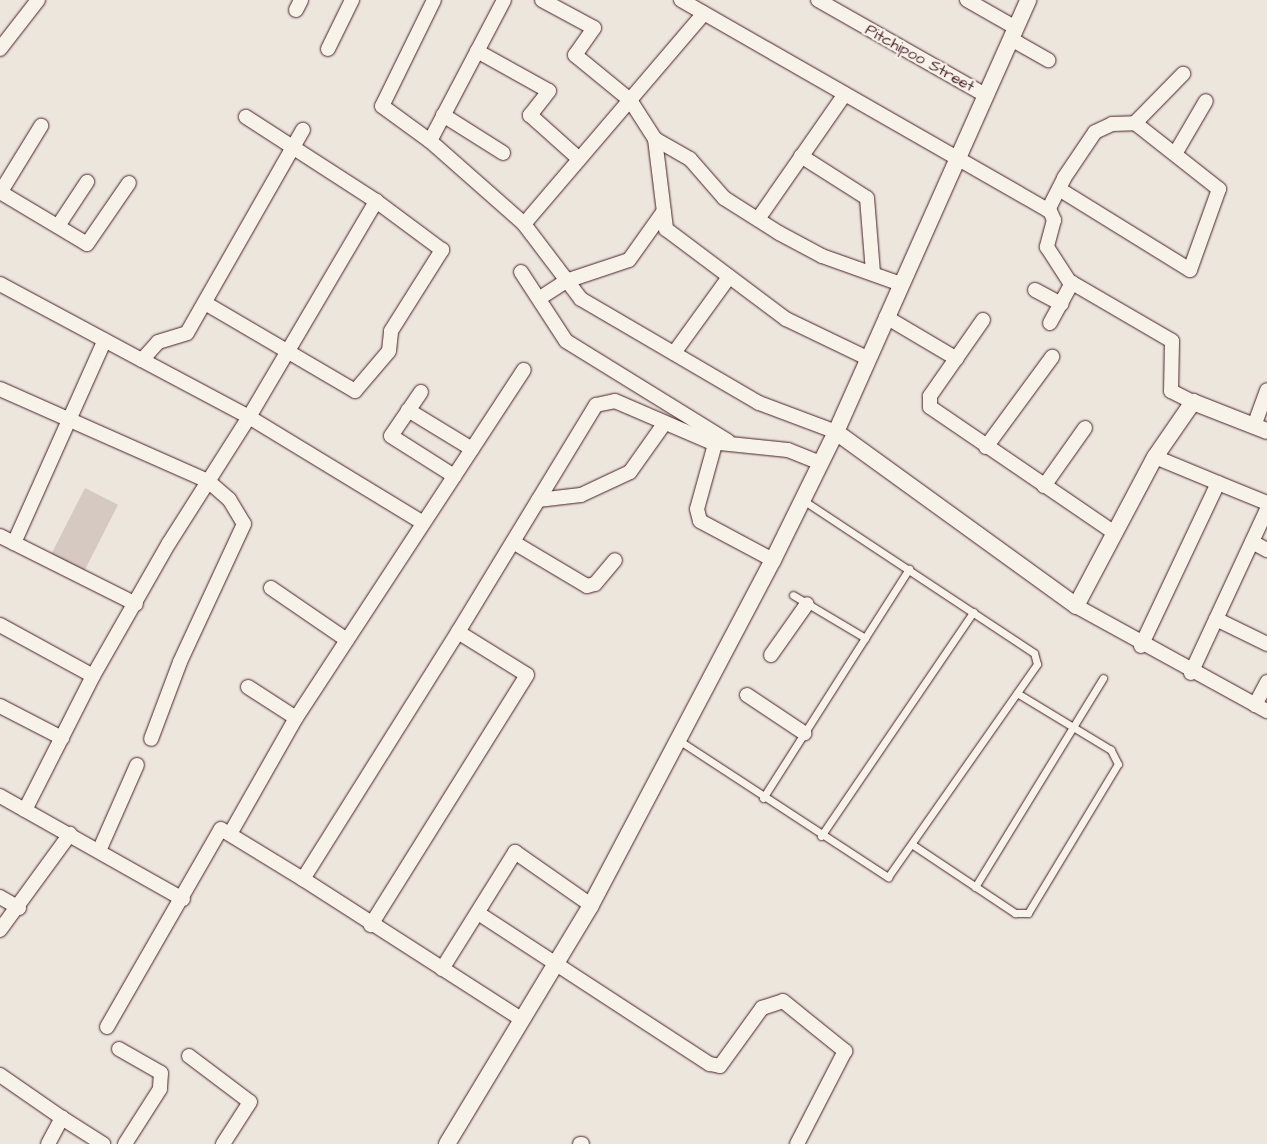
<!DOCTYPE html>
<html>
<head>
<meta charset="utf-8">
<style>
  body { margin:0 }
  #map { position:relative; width:1267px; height:1144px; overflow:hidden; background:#ece6dd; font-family:"Architects Daughter",sans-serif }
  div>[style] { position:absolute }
  .green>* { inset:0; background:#d5c9c2; transform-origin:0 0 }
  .roads { filter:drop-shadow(0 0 1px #4a1f2b) drop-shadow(0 0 1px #4a1f2b) }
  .service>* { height:7px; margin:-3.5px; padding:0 3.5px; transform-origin:3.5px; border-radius:3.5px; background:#f7f3e8 }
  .minor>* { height:14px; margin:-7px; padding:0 7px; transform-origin:7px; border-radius:7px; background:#f7f3e8 }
  .tertiary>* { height:16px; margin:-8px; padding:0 8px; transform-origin:8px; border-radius:8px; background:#f7f3e8 }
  span { translate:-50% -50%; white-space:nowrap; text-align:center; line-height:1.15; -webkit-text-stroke:4.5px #f7f3e8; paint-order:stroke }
  .street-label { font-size:16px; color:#4a1f2b }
</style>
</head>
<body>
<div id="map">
  <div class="green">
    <div style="left:85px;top:488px;width:37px;height:77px;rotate:27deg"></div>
  </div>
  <div class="roads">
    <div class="service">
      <div style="left:793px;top:595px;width:84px;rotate:30.8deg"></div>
      <div style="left:680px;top:741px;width:249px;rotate:33.2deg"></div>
      <div style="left:888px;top:877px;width:260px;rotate:-55deg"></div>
      <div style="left:1037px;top:664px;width:11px;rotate:-105deg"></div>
      <div style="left:1034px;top:653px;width:277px;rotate:-146.5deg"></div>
      <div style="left:763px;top:798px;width:272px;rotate:-57.5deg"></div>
      <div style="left:821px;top:836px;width:271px;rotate:-55.8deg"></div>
      <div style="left:913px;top:845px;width:123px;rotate:33.7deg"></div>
      <div style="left:1015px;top:913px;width:13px"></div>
      <div style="left:1028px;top:913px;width:174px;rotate:-58.9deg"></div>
      <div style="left:1118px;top:764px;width:16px;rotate:-117deg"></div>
      <div style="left:1111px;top:750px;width:110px;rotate:-148.8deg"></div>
      <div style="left:975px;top:887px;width:245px;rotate:-58.5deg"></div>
    </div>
    <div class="minor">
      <div style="left:434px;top:0;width:118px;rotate:116.1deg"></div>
      <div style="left:382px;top:106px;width:59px;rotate:36.1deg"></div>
      <div style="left:430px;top:141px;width:125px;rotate:41.4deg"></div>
      <div style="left:524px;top:224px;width:94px;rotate:52.8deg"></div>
      <div style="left:581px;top:299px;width:206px;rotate:30.3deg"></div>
      <div style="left:759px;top:403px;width:82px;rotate:20.6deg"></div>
      <div style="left:542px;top:0;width:59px;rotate:28.3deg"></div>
      <div style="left:594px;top:28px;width:33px;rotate:125deg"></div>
      <div style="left:575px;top:55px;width:71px;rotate:39.3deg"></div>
      <div style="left:630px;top:100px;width:46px;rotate:57.3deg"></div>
      <div style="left:655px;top:139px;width:91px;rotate:83deg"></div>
      <div style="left:666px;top:229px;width:150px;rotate:36.9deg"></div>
      <div style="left:786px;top:319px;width:90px;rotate:25.7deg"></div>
      <div style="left:681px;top:0;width:425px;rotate:29.8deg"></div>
      <div style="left:1050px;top:211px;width:10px;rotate:66deg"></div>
      <div style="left:1054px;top:220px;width:28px;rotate:105deg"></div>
      <div style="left:1047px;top:247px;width:40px;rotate:57.1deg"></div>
      <div style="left:1069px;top:281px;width:119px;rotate:30.2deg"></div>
      <div style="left:1172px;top:341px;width:50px;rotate:91.1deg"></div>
      <div style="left:1171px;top:391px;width:25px;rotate:27deg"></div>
      <div style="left:818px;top:0;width:192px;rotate:29.6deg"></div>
      <div style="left:967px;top:0;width:56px;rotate:29.7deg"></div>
      <div style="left:296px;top:10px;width:11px;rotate:-63deg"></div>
      <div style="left:1011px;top:39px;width:43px;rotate:29.6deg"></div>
      <div style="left:0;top:49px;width:62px;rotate:-52.2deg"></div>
      <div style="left:328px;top:49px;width:55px;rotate:-63.9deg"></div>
      <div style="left:477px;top:51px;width:82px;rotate:29.1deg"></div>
      <div style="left:549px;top:91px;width:31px;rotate:128deg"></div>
      <div style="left:530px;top:115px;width:66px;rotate:41.9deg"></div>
      <div style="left:443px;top:115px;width:71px;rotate:32.3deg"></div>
      <div style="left:1135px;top:123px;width:69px;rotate:-45.6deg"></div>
      <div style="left:655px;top:139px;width:40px;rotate:29.7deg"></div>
      <div style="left:690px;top:159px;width:52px;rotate:48.9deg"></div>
      <div style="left:724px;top:198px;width:65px;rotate:32.5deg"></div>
      <div style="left:779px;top:233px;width:49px;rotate:28.1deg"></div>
      <div style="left:822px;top:256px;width:84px;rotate:19.5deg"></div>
      <div style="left:430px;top:141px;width:159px;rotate:-62.3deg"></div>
      <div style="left:1175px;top:154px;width:61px;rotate:-59.7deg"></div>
      <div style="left:801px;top:156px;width:78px;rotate:32.5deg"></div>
      <div style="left:867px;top:198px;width:75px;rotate:85.4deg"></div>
      <div style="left:0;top:192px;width:101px;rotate:30.9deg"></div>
      <div style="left:87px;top:244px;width:74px;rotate:-55.5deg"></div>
      <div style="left:0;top:193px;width:79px;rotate:-58.5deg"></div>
      <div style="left:1048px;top:210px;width:36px;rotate:-63deg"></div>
      <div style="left:1064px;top:178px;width:55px;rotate:-56deg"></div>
      <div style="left:1095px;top:132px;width:19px;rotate:-25deg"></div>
      <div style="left:1112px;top:124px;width:23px;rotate:-2deg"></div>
      <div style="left:1135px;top:123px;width:107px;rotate:38.2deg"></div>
      <div style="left:1219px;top:189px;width:86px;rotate:109.7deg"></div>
      <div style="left:1190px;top:270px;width:154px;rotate:-148.3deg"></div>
      <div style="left:758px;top:219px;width:152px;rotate:-55.2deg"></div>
      <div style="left:524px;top:224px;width:277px;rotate:-49.5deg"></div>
      <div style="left:58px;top:226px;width:53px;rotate:-56.6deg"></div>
      <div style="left:521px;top:272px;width:82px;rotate:56.9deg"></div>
      <div style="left:566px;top:341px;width:190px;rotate:31.7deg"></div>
      <div style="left:0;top:284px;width:161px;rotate:28.2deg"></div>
      <div style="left:142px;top:360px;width:24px;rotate:-48deg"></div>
      <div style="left:158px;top:342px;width:30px;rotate:-17deg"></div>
      <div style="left:187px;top:333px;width:234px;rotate:-60.3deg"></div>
      <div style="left:1035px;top:290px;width:30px;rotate:28deg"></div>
      <div style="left:540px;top:298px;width:31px;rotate:-33deg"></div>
      <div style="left:566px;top:281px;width:66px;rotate:-18.4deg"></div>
      <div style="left:629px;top:260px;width:60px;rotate:-54.5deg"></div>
      <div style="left:205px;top:303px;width:174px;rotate:30.4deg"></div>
      <div style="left:355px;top:391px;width:52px;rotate:-49.6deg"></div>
      <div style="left:389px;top:351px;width:20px;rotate:-84deg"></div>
      <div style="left:391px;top:331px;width:96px;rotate:-57.8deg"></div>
      <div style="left:442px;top:250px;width:82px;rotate:-143.4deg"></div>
      <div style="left:376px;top:201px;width:155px;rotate:-147.1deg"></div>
      <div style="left:886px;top:317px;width:82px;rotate:30.6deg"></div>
      <div style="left:983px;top:320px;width:93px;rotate:124.9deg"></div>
      <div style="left:930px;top:396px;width:11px;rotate:90deg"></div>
      <div style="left:930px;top:407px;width:224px;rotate:34.3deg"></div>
      <div style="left:1050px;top:323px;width:46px;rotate:-61.2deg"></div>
      <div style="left:674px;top:353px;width:94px;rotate:-54.1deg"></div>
      <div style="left:142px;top:360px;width:121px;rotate:28deg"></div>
      <div style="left:249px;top:417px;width:251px;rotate:-59.5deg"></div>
      <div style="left:0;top:389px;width:227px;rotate:23.9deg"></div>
      <div style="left:208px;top:481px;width:28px;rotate:41deg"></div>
      <div style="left:229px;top:499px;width:29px;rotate:59deg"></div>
      <div style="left:244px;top:524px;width:152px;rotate:114.9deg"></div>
      <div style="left:180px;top:662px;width:82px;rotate:110.6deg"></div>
      <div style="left:421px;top:392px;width:53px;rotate:124.3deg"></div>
      <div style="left:391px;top:436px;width:75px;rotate:32.4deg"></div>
      <div style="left:408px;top:410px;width:75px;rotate:31.4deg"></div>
      <div style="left:1254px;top:426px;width:38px;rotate:-70deg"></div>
      <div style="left:720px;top:443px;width:68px;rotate:5.9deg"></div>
      <div style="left:788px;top:450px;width:35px;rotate:22deg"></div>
      <div style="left:986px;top:447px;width:112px;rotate:-53.7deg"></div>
      <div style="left:1218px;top:483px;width:53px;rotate:22.2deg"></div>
      <div style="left:1044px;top:486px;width:71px;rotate:-54.7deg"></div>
      <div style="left:538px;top:500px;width:43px;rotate:-6.6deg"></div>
      <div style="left:581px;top:495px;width:54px;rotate:-25.1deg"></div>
      <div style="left:630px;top:472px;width:59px;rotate:-54.7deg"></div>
      <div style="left:0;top:536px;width:152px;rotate:26.6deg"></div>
      <div style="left:513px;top:542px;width:86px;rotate:30.7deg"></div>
      <div style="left:587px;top:586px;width:8px;rotate:-14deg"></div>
      <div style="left:595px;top:584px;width:31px;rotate:-50deg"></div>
      <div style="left:1252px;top:542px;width:17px;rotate:28deg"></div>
      <div style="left:14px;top:543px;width:222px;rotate:-65.9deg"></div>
      <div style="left:271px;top:588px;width:92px;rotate:34.4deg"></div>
      <div style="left:1076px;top:606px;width:218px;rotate:28.8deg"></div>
      <div style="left:1216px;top:619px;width:57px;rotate:26.1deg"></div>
      <div style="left:0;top:625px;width:106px;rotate:28.7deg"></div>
      <div style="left:93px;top:676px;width:153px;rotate:-60.3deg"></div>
      <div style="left:169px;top:543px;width:149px;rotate:-57.6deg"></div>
      <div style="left:249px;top:417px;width:204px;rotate:31.3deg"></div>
      <div style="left:458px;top:632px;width:266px;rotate:-58.7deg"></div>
      <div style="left:596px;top:405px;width:19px;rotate:-12deg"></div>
      <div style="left:615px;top:401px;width:109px;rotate:23.3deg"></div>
      <div style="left:715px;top:444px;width:67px;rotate:105.5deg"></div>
      <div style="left:697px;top:509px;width:12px;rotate:76deg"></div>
      <div style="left:700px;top:521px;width:83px;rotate:28.1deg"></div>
      <div style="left:1141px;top:646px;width:180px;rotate:-64.7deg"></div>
      <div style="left:1218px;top:483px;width:68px;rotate:-157.6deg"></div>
      <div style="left:771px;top:655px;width:62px;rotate:-54.8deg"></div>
      <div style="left:1191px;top:673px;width:181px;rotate:-65.1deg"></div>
      <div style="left:248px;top:687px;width:57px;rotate:32.9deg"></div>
      <div style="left:747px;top:695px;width:69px;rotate:33.7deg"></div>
      <div style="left:1255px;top:705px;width:26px;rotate:-62deg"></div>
      <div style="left:0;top:706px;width:70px;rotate:27.3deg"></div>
      <div style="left:0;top:796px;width:210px;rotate:29.4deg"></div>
      <div style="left:25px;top:810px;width:150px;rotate:-63.1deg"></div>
      <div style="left:230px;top:834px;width:133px;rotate:-60.4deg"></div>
      <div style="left:296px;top:718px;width:416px;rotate:-56.8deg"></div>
      <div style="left:99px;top:851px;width:94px;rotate:-66.2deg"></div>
      <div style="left:303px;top:879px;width:259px;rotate:32.7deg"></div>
      <div style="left:0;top:897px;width:22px;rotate:30deg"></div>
      <div style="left:478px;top:913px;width:277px;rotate:33.1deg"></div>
      <div style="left:710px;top:1064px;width:10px;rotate:11deg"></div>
      <div style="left:720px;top:1066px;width:72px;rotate:-54.1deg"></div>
      <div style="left:762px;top:1008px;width:22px;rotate:-18deg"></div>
      <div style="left:783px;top:1001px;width:80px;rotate:38.9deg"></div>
      <div style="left:845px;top:1051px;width:105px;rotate:117.3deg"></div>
      <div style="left:0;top:930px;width:119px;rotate:-53.9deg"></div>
      <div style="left:442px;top:969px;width:138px;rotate:-58deg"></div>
      <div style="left:515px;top:852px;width:93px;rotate:34.9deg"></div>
      <div style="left:107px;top:1027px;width:228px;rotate:-60.1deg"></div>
      <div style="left:221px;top:829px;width:96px;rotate:31.4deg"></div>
      <div style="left:303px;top:879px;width:292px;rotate:-57.9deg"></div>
      <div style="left:458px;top:632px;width:81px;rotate:31.9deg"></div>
      <div style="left:527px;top:675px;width:295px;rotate:122deg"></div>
      <div style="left:119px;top:1049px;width:48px;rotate:29.7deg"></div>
      <div style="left:161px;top:1073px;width:16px;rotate:94deg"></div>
      <div style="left:160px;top:1089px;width:65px;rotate:122.5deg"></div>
      <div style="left:189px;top:1056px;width:76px;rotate:37deg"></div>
      <div style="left:250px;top:1102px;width:50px;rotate:122.7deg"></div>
      <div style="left:0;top:1075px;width:75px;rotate:34.7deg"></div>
      <div style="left:48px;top:1144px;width:30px;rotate:-62deg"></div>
      <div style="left:62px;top:1118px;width:49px;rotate:32.4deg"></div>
      <div style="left:580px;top:1144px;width:2px"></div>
    </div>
    <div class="tertiary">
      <div style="left:836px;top:432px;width:296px;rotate:35.9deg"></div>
      <div style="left:1076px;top:606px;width:169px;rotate:-62.1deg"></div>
      <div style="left:1155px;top:457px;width:67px;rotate:-55.4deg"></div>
      <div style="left:1193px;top:402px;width:79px;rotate:21.4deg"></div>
      <div style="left:447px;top:1144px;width:279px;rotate:-58.9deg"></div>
      <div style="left:591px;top:905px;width:390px;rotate:-62.2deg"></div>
      <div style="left:773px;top:560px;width:143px;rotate:-63.8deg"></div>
      <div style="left:836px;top:432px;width:473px;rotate:-66deg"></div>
    </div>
  </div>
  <div class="street-label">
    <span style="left:920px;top:58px;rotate:29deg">Pitchipoo Street</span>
  </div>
</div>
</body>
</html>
